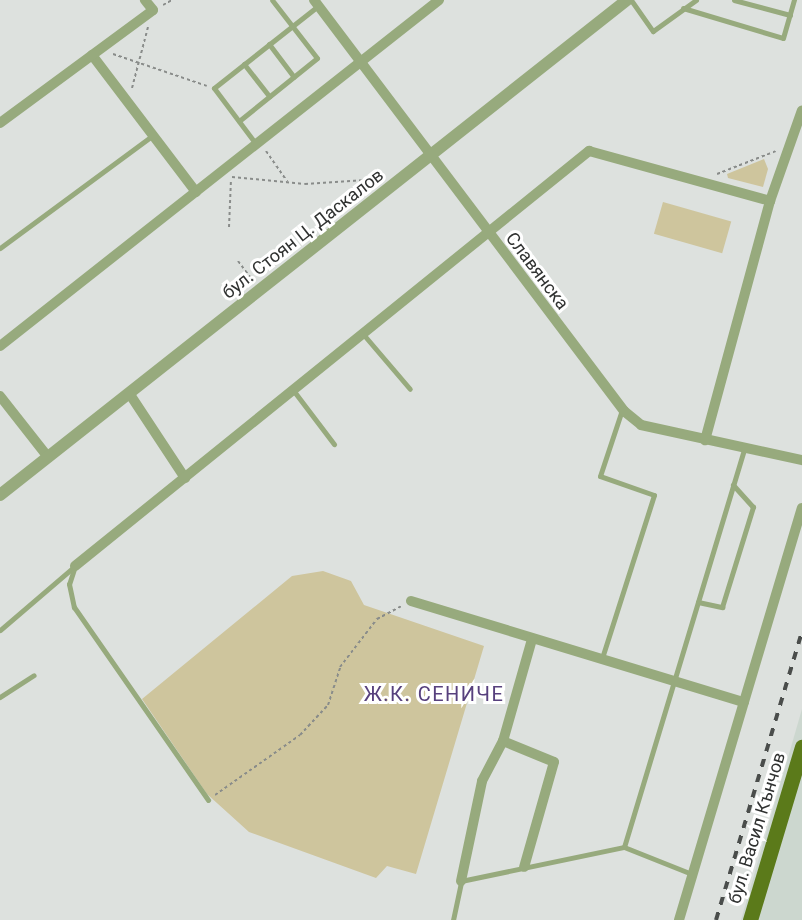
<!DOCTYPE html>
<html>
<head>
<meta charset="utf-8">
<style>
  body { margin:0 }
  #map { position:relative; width:802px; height:920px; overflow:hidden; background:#dde1de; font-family:Roboto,sans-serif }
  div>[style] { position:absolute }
  .built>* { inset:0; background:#ccd7cf }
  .green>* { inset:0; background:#cec59d; transform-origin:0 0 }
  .path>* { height:2px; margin-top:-1px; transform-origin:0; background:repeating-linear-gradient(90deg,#898c8a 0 3px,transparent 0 6px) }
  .service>* { height:5px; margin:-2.5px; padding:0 2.5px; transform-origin:2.5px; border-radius:2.5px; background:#97aa7d }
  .minor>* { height:10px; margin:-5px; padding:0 5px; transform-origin:5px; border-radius:5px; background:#97aa7d }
  .tertiary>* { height:12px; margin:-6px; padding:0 6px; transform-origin:6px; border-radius:6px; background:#97aa7d }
  .primary>* { height:15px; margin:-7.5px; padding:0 7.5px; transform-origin:7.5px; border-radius:7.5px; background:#5b7a1a }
  .rail>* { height:4px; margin-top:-2px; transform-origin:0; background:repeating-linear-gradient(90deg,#4a4d4b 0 8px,transparent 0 16px) }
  span { translate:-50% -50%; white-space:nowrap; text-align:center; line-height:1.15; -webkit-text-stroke:6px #fff; paint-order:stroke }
  .street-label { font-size:18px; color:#303231 }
  .neighbourhood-label { font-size:20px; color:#57407d; letter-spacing:1.5px }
</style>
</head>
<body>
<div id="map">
  <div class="built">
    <div style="clip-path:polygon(802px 709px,802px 920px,741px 920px)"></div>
  </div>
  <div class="green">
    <div style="clip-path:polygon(764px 159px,768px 169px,763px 187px,728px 178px,727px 174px)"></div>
    <div style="left:663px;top:202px;width:71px;height:33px;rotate:16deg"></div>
    <div style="clip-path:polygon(323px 571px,351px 581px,364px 605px,484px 646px,416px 874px,387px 866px,376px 878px,249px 832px,207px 794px,142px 699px,292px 576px)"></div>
  </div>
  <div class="path">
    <div style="left:163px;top:5px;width:10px;rotate:-29deg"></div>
    <div style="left:113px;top:54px;width:99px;rotate:18.8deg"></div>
    <div style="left:132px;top:88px;width:63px;rotate:-75.3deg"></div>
    <div style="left:266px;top:151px;width:37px;rotate:55deg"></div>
    <div style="left:717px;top:174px;width:63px;rotate:-21.3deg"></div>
    <div style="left:232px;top:177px;width:73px;rotate:5.5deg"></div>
    <div style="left:305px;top:184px;width:76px;rotate:-3.8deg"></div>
    <div style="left:229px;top:227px;width:48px;rotate:-87.6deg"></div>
    <div style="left:238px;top:261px;width:25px;rotate:53deg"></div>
    <div style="left:215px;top:795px;width:104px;rotate:-35.2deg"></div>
    <div style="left:300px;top:735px;width:41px;rotate:-47deg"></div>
    <div style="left:328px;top:705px;width:40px;rotate:-72deg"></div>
    <div style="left:340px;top:667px;width:61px;rotate:-52.4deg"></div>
    <div style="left:377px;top:619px;width:27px;rotate:-28deg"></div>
  </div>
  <div class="service">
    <div style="left:631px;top:0;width:38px;rotate:55deg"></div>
    <div style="left:653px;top:31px;width:53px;rotate:-35.8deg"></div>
    <div style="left:734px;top:0;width:58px;rotate:15deg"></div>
    <div style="left:683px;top:8px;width:104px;rotate:16.7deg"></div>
    <div style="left:783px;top:38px;width:40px;rotate:-74deg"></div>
    <div style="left:269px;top:44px;width:41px;rotate:52.9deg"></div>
    <div style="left:244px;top:64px;width:41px;rotate:52deg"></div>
    <div style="left:239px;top:121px;width:100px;rotate:-38.9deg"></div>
    <div style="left:317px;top:58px;width:73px;rotate:-127.8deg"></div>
    <div style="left:256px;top:144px;width:70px;rotate:-126.9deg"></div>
    <div style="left:214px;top:88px;width:132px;rotate:-38.3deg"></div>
    <div style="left:0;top:248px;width:189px;rotate:-36.4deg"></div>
    <div style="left:363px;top:334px;width:72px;rotate:49.5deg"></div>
    <div style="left:293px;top:390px;width:68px;rotate:52.8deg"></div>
    <div style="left:698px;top:602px;width:25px;rotate:12deg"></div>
    <div style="left:722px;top:607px;width:105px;rotate:-72.8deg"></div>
    <div style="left:753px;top:507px;width:30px;rotate:-132deg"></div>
    <div style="left:0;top:630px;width:99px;rotate:-40.5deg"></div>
    <div style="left:75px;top:566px;width:19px;rotate:108deg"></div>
    <div style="left:69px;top:584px;width:24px;rotate:78deg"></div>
    <div style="left:74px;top:607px;width:235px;rotate:55.2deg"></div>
    <div style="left:602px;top:658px;width:171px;rotate:-72.3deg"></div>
    <div style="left:654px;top:495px;width:57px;rotate:-160.6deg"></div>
    <div style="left:600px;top:476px;width:70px;rotate:-71.6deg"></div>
    <div style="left:0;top:697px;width:40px;rotate:-32.9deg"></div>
    <div style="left:624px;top:847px;width:416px;rotate:-73.2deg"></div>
    <div style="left:453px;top:920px;width:40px;rotate:-78deg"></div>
    <div style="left:461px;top:881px;width:167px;rotate:-11.8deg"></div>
    <div style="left:624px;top:847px;width:73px;rotate:21.7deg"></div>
  </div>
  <div class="minor">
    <div style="left:314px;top:0;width:515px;rotate:52.97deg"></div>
    <div style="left:624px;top:411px;width:22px;rotate:39deg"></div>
    <div style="left:641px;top:425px;width:165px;rotate:12.3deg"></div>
    <div style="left:92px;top:55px;width:172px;rotate:52.8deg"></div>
    <div style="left:0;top:123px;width:190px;rotate:-36.4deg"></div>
    <div style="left:153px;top:10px;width:13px;rotate:-129deg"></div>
    <div style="left:770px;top:201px;width:96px;rotate:-70.6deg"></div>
    <div style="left:0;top:346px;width:559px;rotate:-38.24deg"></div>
    <div style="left:129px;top:393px;width:102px;rotate:56.6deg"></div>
    <div style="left:0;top:396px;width:78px;rotate:51.8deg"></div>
    <div style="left:75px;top:566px;width:661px;rotate:-38.92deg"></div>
    <div style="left:589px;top:151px;width:188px;rotate:15.4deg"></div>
    <div style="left:770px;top:201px;width:248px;rotate:105.2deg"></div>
    <div style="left:411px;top:601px;width:348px;rotate:16.9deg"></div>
    <div style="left:503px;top:741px;width:55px;rotate:22.4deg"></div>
    <div style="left:554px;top:762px;width:109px;rotate:105.9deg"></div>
    <div style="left:461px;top:881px;width:102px;rotate:-78.1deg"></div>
    <div style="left:482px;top:781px;width:45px;rotate:-62.3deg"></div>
    <div style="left:503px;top:741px;width:106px;rotate:-74.1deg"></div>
    <div style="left:679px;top:920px;width:430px;rotate:-73.4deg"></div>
  </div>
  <div class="tertiary">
    <div style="left:0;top:495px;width:799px;rotate:-38.29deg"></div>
  </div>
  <div class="primary">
    <div style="left:750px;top:920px;width:181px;rotate:-73.3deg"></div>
  </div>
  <div class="rail">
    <div style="left:716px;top:920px;width:302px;rotate:-73.4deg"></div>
  </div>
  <div class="street-label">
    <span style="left:303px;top:234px;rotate:-38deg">бул. Стоян Ц. Даскалов</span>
    <span style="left:537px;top:271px;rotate:53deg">Славянска</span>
    <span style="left:757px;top:828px;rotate:-73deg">бул. Васил Кънчов</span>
  </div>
  <div class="neighbourhood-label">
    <span style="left:434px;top:694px">Ж.К. СЕНИЧЕ</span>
  </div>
</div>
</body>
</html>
